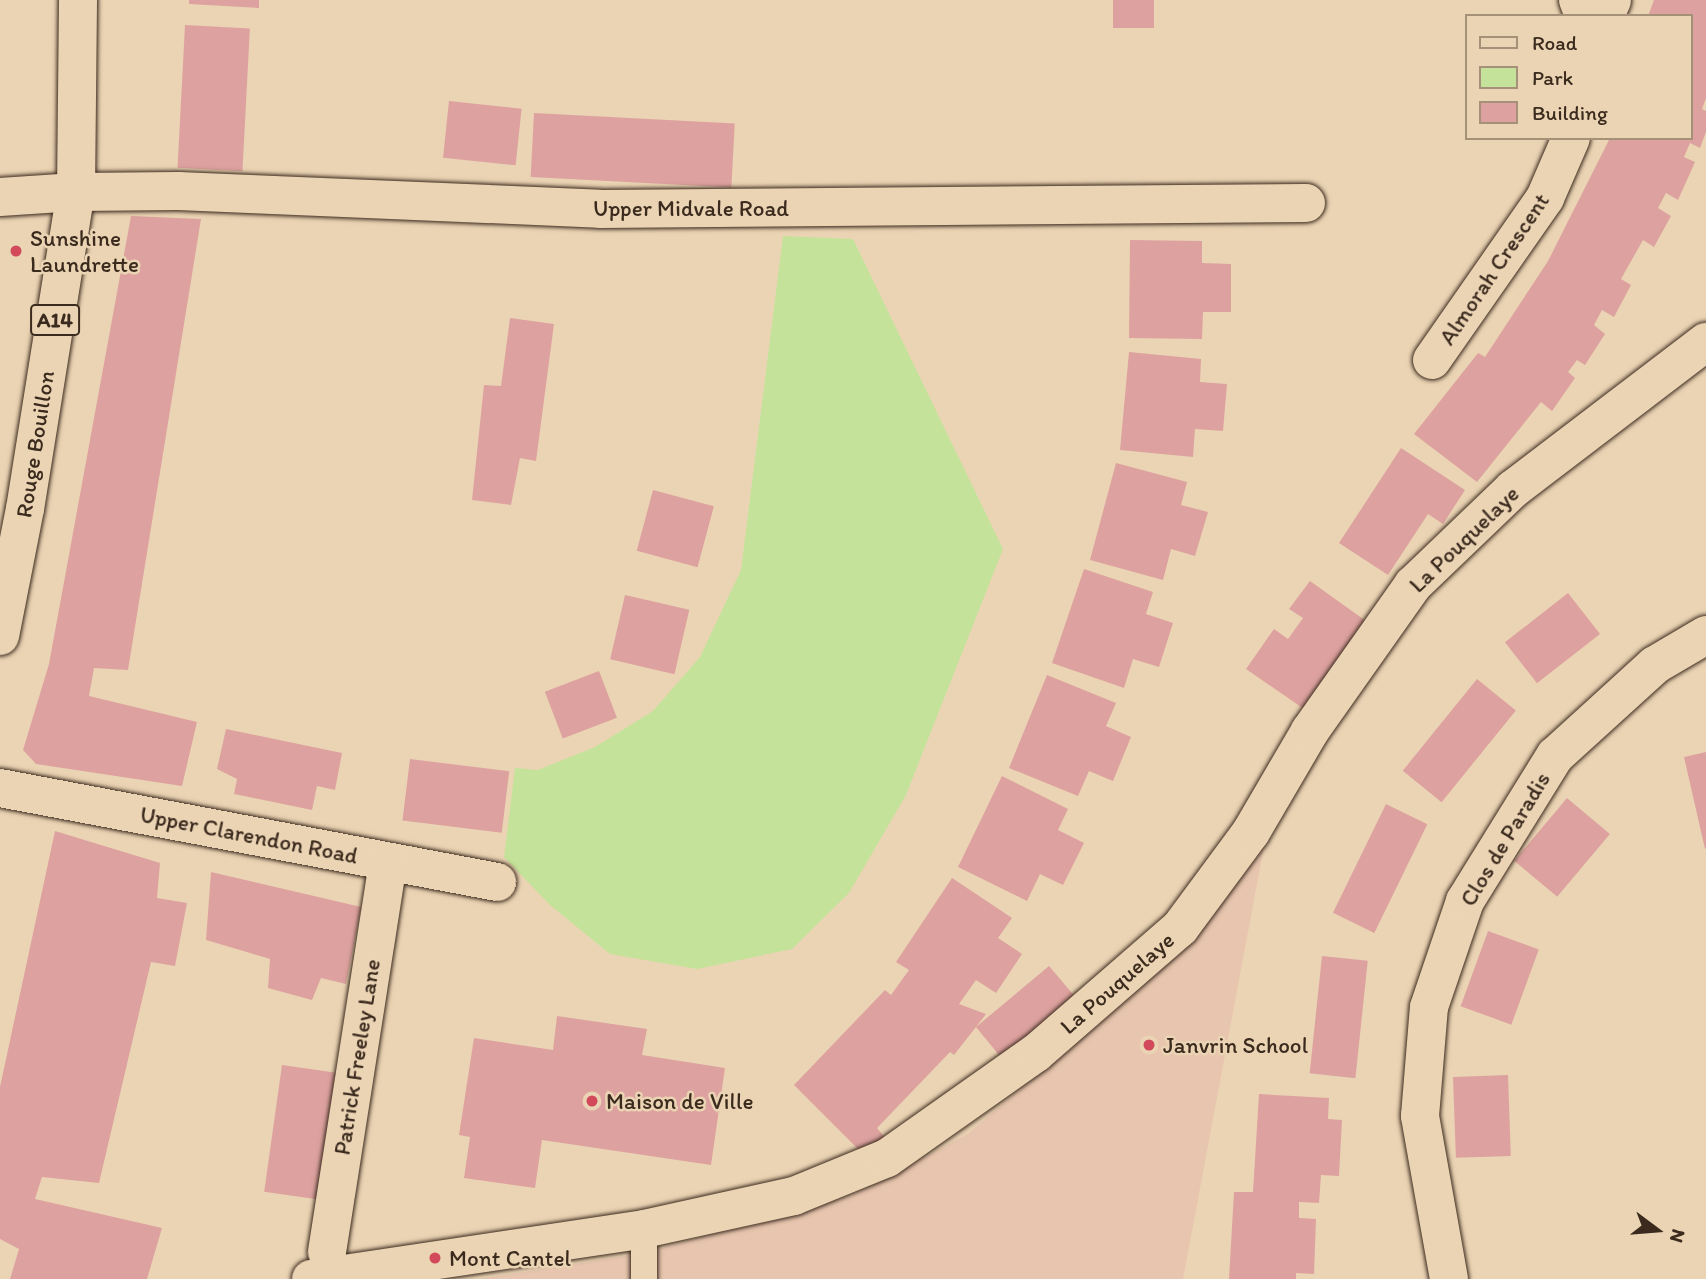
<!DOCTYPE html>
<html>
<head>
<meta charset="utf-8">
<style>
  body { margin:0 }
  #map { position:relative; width:1706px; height:1279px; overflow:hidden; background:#ebd4b4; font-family:Itim,sans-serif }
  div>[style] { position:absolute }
  .built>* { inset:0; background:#e7c5ae }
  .green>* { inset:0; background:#c5e29a }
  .building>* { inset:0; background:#dda29f; transform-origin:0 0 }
  .roads { filter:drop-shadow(0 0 2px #3b2a1e) drop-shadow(0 0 2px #3b2a1e) }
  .service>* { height:26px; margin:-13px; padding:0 13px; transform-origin:13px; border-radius:13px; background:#ebd4b4 }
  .minor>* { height:38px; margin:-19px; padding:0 19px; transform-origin:19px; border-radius:19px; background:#ebd4b4 }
  .secondary>* { height:38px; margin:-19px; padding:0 19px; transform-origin:19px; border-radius:19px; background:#ebd4b4 }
  .primary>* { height:38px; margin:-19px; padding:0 19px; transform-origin:19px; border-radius:19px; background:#ebd4b4 }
  .dots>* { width:19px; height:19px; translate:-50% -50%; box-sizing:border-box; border:4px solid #ebd4b4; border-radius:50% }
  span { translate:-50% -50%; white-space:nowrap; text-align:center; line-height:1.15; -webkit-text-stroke:5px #ebd4b4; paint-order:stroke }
  .shield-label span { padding:2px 5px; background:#ebd4b4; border:2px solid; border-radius:5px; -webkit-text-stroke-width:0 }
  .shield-label { font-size:21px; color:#3b2a1e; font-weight:700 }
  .street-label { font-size:23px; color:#3b2a1e }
  .poi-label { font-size:23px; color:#3b2a1e }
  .left { translate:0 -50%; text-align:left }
  .legend { position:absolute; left:1465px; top:14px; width:228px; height:126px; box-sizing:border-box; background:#ebd4b4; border:2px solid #a59078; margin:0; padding:9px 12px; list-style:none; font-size:21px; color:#3b2a1e }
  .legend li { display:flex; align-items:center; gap:14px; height:35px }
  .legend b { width:35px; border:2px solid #a59078 }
  .north { position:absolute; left:1622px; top:1195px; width:70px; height:70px; -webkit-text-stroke:5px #ebd4b4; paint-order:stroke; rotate:106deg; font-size:19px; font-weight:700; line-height:28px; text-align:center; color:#3b2a1e }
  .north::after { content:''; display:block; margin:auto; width:24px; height:32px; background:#3b2a1e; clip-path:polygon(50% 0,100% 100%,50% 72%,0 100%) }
</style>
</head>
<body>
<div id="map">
  <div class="built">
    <div style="clip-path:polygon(1265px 841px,1183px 1279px,479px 1279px,644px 1253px,851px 1196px,968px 1134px,1175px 955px)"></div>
  </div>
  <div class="green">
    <div style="clip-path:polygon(783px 236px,853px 239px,1003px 549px,906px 795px,849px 893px,792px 949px,697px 969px,610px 954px,550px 905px,504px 857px,515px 768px,538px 770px,595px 747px,653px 711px,700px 657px,741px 570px)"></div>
  </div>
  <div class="building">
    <div style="clip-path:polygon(189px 0,259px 0,259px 8px,189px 4px)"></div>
    <div style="left:1113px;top:0;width:41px;height:28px"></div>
    <div style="clip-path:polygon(1654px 0,1706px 0,1706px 98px,1702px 109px,1706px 111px,1706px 132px,1700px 148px,1690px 143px,1684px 157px,1695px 162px,1678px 200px,1666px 193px,1658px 208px,1671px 216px,1654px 247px,1643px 240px,1621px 279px,1631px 285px,1614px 317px,1602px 310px,1594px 325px,1605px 334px,1585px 365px,1577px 360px,1568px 372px,1575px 378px,1552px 411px,1541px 402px,1477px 482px,1414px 434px,1478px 353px,1485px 357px,1548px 261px,1610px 138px,1690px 138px,1690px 16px,1648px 16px)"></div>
    <div style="left:185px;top:25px;width:65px;height:143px;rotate:3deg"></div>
    <div style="left:449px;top:101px;width:73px;height:57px;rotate:6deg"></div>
    <div style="left:534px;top:113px;width:201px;height:64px;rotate:3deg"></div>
    <div style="clip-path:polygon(131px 216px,201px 219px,128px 670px,94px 668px,89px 696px,197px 722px,182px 786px,36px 764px,23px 750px,49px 664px)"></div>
    <div style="clip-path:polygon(1130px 240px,1202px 241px,1202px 263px,1231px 264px,1231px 312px,1203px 312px,1202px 339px,1129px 338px)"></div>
    <div style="clip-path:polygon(510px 318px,554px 324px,536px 461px,520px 458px,511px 505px,472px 500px,484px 385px,501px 386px)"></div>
    <div style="clip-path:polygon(1129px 352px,1201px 359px,1200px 382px,1227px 384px,1223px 431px,1195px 429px,1193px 457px,1120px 450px)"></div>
    <div style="clip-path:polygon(1401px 448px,1465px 490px,1443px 524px,1428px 514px,1388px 575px,1339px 543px)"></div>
    <div style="clip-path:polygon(1116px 463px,1187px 482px,1181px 505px,1208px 512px,1195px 556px,1171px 549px,1163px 580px,1090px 560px)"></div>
    <div style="left:653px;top:490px;width:63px;height:63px;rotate:15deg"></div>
    <div style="clip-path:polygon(1084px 569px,1153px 592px,1146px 614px,1173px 623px,1159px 667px,1133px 659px,1124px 688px,1052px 663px)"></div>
    <div style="clip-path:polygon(1310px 581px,1366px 621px,1304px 709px,1246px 669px,1274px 629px,1288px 639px,1303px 618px,1289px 609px)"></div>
    <div style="left:1568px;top:593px;width:52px;height:80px;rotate:52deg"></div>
    <div style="left:625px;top:595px;width:66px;height:66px;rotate:13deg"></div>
    <div style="left:599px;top:671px;width:50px;height:58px;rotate:69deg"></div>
    <div style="clip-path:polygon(1047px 675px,1116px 703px,1106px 726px,1131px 737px,1113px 781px,1089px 771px,1078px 796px,1009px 768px)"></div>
    <div style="left:1477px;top:679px;width:50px;height:118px;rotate:39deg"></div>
    <div style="clip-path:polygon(226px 729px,342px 753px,335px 790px,317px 786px,312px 810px,234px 794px,237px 779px,217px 769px)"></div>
    <div style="clip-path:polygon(1706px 752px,1706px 848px,1705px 849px,1684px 757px)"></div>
    <div style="left:410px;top:759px;width:100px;height:62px;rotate:7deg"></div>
    <div style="clip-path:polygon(1002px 776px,1068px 809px,1058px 830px,1084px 843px,1063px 885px,1040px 874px,1027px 901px,958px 867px)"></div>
    <div style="left:1567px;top:798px;width:56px;height:82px;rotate:40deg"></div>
    <div style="left:1386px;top:804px;width:46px;height:121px;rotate:26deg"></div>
    <div style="clip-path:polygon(55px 831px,160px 863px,157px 898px,187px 903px,175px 966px,151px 962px,99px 1183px,42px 1177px,35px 1199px,162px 1228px,147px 1279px,10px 1279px,19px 1249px,0 1239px,0 1087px)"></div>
    <div style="clip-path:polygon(211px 872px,361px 907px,346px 984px,321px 978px,312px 1000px,268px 988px,270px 959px,206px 940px)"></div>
    <div style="clip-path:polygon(952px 878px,1012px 918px,998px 938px,1022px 954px,996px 993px,976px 980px,959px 1004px,986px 1014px,976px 1027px,1049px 966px,1077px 999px,1003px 1060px,976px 1027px,954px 1055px,950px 1052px,877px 1128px,886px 1139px,864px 1155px,794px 1085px,885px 990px,891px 995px,909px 970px,896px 962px)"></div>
    <div style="left:1488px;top:931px;width:54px;height:80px;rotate:20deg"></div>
    <div style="left:1322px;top:956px;width:46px;height:118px;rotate:6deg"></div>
    <div style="clip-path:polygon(557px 1016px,647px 1029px,642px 1055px,725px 1068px,711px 1165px,542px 1140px,535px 1188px,464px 1178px,470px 1137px,459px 1135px,474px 1038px,553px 1050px)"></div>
    <div style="left:282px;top:1065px;width:55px;height:128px;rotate:8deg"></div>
    <div style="left:1508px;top:1075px;width:81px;height:55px;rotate:88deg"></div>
    <div style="clip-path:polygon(1259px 1094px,1329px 1098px,1328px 1119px,1342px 1120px,1339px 1176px,1321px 1175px,1319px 1203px,1299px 1202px,1299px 1218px,1316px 1219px,1314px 1274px,1296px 1273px,1296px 1279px,1229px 1279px,1234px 1192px,1253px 1192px)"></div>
  </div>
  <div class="roads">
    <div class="service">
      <div style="left:644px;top:1279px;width:50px;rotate:-90deg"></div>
    </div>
    <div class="minor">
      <div style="left:1578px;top:0;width:17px;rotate:69deg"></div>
      <div style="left:1605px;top:16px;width:17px;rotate:-66deg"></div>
      <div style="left:76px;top:192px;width:102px;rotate:-0.6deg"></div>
      <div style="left:178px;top:191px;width:422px;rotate:2.4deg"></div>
      <div style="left:600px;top:209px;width:706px;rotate:-0.49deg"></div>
      <div style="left:1432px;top:360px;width:198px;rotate:-55.1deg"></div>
      <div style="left:1545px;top:198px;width:65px;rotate:-66.6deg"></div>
      <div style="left:0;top:788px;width:506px;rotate:10.71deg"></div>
      <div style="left:327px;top:1252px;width:395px;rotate:-81.1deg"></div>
      <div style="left:311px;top:1279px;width:337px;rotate:-8.5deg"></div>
      <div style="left:644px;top:1229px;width:154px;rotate:-12.4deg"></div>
      <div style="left:794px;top:1196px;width:100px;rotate:-22.2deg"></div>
      <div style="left:887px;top:1158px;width:182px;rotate:-35.2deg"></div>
      <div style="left:1036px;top:1053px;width:191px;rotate:-41deg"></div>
      <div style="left:1180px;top:928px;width:119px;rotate:-53.5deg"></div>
      <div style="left:1251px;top:832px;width:117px;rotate:-59.7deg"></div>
      <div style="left:1310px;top:731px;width:179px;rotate:-54.8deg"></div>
      <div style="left:1413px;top:585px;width:139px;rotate:-43.8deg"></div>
      <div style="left:1513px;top:489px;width:243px;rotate:-37.3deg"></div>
      <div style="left:1449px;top:1279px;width:166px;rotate:-100.1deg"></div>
      <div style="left:1420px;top:1116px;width:109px;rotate:-85.3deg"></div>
      <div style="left:1429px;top:1007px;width:112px;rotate:-71.2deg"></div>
      <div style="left:1465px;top:901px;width:171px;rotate:-58.2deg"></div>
      <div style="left:1555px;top:756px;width:135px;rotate:-42.3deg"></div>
      <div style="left:1655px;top:665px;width:59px;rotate:-30.5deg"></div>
    </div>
    <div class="secondary">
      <div style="left:0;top:197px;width:76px;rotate:-3.8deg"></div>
    </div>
    <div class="primary">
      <div style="left:0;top:636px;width:129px;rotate:-78.9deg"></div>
      <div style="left:25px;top:509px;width:321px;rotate:-80.9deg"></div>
      <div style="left:76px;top:192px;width:192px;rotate:-89.4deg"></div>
    </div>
  </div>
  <div class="dots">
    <div style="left:16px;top:251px;background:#d1495b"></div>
    <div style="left:1149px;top:1045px;background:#d1495b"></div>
    <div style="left:592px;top:1101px;background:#d1495b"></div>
    <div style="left:435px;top:1258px;background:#d1495b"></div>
  </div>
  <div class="shield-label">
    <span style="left:55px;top:320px">A14</span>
  </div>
  <div class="street-label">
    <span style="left:691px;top:208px">Upper Midvale Road</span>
    <span style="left:1494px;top:269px;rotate:-56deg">Almorah Crescent</span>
    <span style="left:35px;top:444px;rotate:-81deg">Rouge Bouillon</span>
    <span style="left:1464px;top:539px;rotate:-44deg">La Pouquelaye</span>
    <span style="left:249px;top:835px;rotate:11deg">Upper Clarendon Road</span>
    <span style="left:1505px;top:839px;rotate:-59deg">Clos de Paradis</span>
    <span style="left:1117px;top:983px;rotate:-41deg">La Pouquelaye</span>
    <span style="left:357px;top:1057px;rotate:-81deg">Patrick Freeley Lane</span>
  </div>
  <div class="poi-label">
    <span class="left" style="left:30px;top:251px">Sunshine<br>Laundrette</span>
    <span class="left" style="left:1163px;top:1045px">Janvrin School</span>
    <span class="left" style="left:606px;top:1101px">Maison de Ville</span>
    <span class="left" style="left:449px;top:1258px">Mont Cantel</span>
  </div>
  <ul class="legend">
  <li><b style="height:9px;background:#ebd4b4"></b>Road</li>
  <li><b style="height:19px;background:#c5e29a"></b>Park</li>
  <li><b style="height:19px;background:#dda29f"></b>Building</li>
  </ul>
  <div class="north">N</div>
</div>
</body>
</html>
